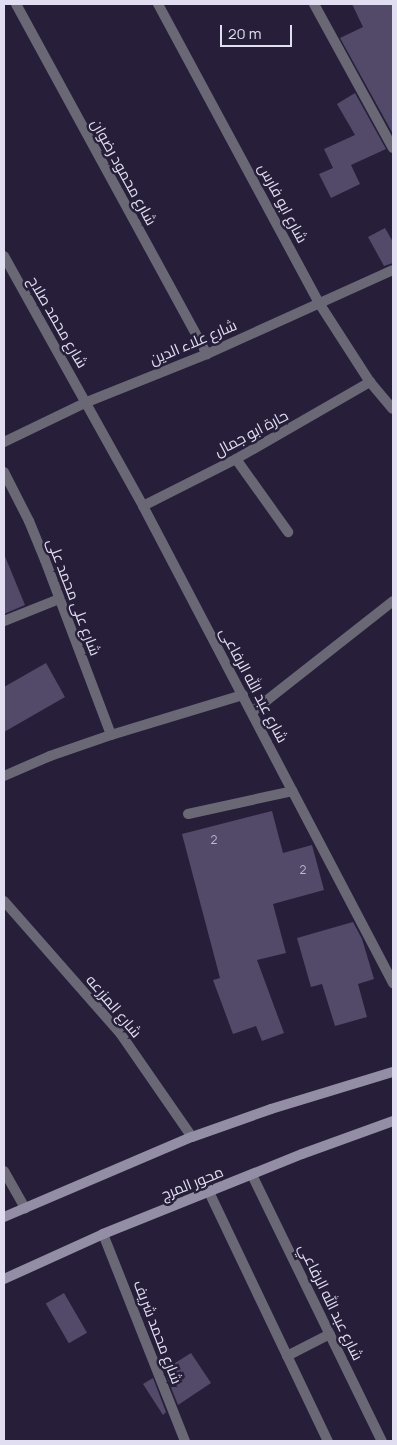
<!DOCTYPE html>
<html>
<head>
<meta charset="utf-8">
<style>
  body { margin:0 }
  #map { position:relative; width:397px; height:1445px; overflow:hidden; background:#271f3a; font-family:Manrope,Cairo,sans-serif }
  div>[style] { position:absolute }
  .building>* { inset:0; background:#524a68; transform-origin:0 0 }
  .service>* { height:10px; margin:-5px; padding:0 5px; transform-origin:5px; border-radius:5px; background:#6b6876 }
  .minor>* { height:10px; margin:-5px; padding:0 5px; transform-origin:5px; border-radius:5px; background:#6b6876 }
  .secondary>* { height:10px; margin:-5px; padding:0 5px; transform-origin:5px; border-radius:5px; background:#938ea5 }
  span { translate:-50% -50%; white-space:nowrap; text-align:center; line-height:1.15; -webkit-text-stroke:5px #271f3a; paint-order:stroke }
  .number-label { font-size:12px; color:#beb9cf }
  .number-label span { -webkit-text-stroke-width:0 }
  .street-label { font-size:15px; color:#e2def1 }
  .frame { position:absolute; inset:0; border:5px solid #e2def1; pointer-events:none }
  .scale { position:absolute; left:220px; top:25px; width:72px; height:22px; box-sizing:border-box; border:2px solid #e2def1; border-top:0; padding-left:6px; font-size:15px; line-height:18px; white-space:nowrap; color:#e2def1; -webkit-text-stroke:4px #271f3a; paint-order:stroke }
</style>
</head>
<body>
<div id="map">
  <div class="building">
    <div style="clip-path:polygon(352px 4px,393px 4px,393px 134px,340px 38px,363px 27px)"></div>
    <div style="clip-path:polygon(355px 93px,386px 149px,351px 165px,360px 184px,331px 198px,319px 174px,333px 168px,324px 149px,355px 135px,337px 104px)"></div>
    <div style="clip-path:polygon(385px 228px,393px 242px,393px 263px,384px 266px,368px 237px)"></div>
    <div style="clip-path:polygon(4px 554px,25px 605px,4px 614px)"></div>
    <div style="clip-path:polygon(46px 663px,65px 697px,4px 732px,4px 687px)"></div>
    <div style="clip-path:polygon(272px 811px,283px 853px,312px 845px,324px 890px,273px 904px,286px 953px,257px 960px,284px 1033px,262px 1041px,256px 1026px,233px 1034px,213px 980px,220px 978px,182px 834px)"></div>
    <div style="clip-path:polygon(353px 922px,362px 939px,374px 979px,358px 984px,367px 1017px,335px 1026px,322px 984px,311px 987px,297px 938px)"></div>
    <div style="left:64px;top:1293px;width:46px;height:21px;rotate:60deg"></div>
    <div style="clip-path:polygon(191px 1353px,211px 1383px,178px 1405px,164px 1370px)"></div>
    <div style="clip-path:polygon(153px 1378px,166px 1412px,163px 1415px,143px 1384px)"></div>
  </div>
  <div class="service">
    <div style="left:4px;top:1171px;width:43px;rotate:60.4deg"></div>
  </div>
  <div class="minor">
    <div style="left:16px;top:4px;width:399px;rotate:61.4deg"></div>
    <div style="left:158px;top:4px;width:340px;rotate:61.7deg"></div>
    <div style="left:319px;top:303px;width:94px;rotate:57.2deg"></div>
    <div style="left:370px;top:382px;width:35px;rotate:50deg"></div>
    <div style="left:314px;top:4px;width:164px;rotate:61.3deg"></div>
    <div style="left:4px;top:256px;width:286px;rotate:60.9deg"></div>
    <div style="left:143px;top:506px;width:539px;rotate:62.34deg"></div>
    <div style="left:4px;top:442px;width:92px;rotate:-25.7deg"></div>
    <div style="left:87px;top:402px;width:129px;rotate:-21.8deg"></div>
    <div style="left:207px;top:354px;width:204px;rotate:-24.3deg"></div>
    <div style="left:236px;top:459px;width:90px;rotate:54.5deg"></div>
    <div style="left:4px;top:472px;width:55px;rotate:63deg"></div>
    <div style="left:29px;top:521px;width:42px;rotate:67.7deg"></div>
    <div style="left:45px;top:560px;width:187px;rotate:69.3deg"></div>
    <div style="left:143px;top:506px;width:104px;rotate:-26.8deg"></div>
    <div style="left:236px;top:459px;width:155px;rotate:-29.9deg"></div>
    <div style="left:4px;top:621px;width:59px;rotate:-21.8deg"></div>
    <div style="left:252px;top:712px;width:179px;rotate:-38.2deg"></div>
    <div style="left:4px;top:776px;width:50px;rotate:-23.5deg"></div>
    <div style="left:50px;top:756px;width:65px;rotate:-19deg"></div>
    <div style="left:111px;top:735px;width:138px;rotate:-16.9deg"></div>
    <div style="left:188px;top:814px;width:107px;rotate:-12.4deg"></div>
    <div style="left:4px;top:901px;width:176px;rotate:48.7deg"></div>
    <div style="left:120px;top:1033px;width:126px;rotate:55.3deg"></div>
    <div style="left:252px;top:1175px;width:296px;rotate:64deg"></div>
    <div style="left:209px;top:1192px;width:276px;rotate:64.5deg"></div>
    <div style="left:103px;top:1234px;width:223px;rotate:68.4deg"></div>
    <div style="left:287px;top:1356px;width:48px;rotate:-27.1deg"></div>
  </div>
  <div class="secondary">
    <div style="left:4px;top:1217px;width:204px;rotate:-23.1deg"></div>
    <div style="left:192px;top:1137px;width:84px;rotate:-19.5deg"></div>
    <div style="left:271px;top:1109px;width:127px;rotate:-16.9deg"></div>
    <div style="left:4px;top:1279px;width:109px;rotate:-24.4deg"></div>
    <div style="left:103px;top:1234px;width:214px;rotate:-21.9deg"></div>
    <div style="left:302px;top:1154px;width:97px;rotate:-19.9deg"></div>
  </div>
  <div class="number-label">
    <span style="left:214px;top:840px">2</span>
    <span style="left:303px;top:870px">2</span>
  </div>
  <div class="street-label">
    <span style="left:124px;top:172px;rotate:61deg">شارع محمود رضوان</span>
    <span style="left:283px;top:203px;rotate:62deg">شارع ابو فارس</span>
    <span style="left:58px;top:322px;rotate:60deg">شارع محمد صلاح</span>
    <span style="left:193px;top:342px;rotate:-23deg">شارع علاء الدين</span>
    <span style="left:251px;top:433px;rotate:-28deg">حارة ابو جمال</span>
    <span style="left:74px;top:597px;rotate:69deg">شارع على محمد على</span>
    <span style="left:254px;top:685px;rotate:62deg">شارع عبد الله الرفاعى</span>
    <span style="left:114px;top:1006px;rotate:50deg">شارع المزرعه</span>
    <span style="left:192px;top:1183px;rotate:-22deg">محور المرج</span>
    <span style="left:331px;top:1302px;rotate:64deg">شارع عبد الله الرفاعي</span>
    <span style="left:158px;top:1332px;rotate:69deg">شارع محمد شريف</span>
  </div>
  <div class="frame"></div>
  <div class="scale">20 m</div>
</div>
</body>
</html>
